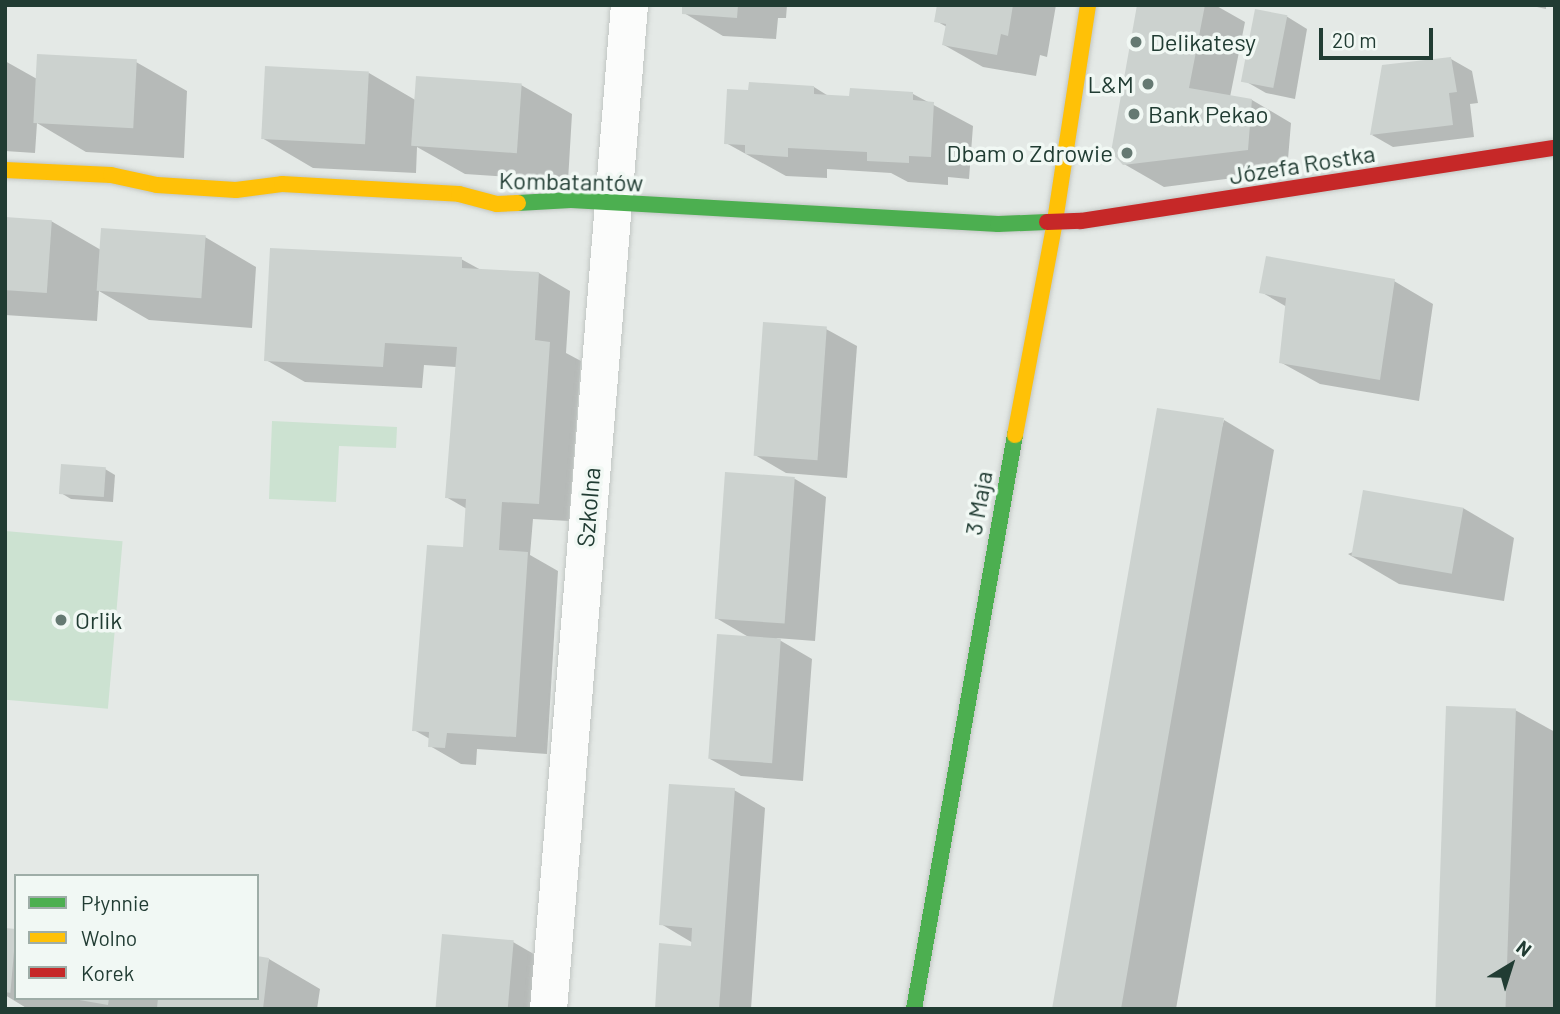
<!DOCTYPE html>
<html>
<head>
<meta charset="utf-8">
<style>
  body { margin:0 }
  #map { position:relative; width:1560px; height:1014px; overflow:hidden; background:#e4e9e6; font-family:Barlow,sans-serif }
  div>[style] { position:absolute }
  .green>* { inset:0; background:#cce2d1; transform-origin:0 0 }
  .shadow>* { inset:0; background:#0003 }
  .building>* { inset:0; background:#ccd2cf; transform-origin:0 0 }
  .roads { filter:drop-shadow(0 0 2px #c1c6c3) drop-shadow(0 0 2px #c1c6c3) }
  .street>* { height:37px; margin:-18.5px; padding:0 18.5px; transform-origin:18.5px; border-radius:18.5px; background:#fbfcfb }
  .fast>* { height:16px; margin:-8px; padding:0 8px; transform-origin:8px; border-radius:8px; background:#4caf50 }
  .slow>* { height:16px; margin:-8px; padding:0 8px; transform-origin:8px; border-radius:8px; background:#ffc107 }
  .jam>* { height:16px; margin:-8px; padding:0 8px; transform-origin:8px; border-radius:8px; background:#c62828 }
  .dots>* { width:19px; height:19px; translate:-50% -50%; box-sizing:border-box; border:4px solid #f1f8f4; border-radius:50% }
  span { translate:-50% -50%; white-space:nowrap; text-align:center; line-height:1.15; -webkit-text-stroke:7px #f1f8f4; paint-order:stroke }
  .poi-label { font-size:24px; color:#213c33 }
  .left { translate:0 -50%; text-align:left }
  .right { translate:-100% -50%; text-align:right }
  .street-label { font-size:24px; color:#213c33 }
  .frame { position:absolute; inset:0; border:7px solid #213c33; pointer-events:none }
  .legend { position:absolute; left:14px; top:874px; width:245px; height:126px; box-sizing:border-box; background:#f1f8f4; border:2px solid #9eada7; margin:0; padding:9px 12px; list-style:none; font-size:21px; color:#213c33 }
  .legend li { display:flex; align-items:center; gap:14px; height:35px }
  .legend b { width:35px; border:2px solid #9eada7 }
  .north { position:absolute; left:1476px; top:930px; width:70px; height:70px; -webkit-text-stroke:5px #f1f8f4; paint-order:stroke; rotate:38deg; font-size:19px; font-weight:700; line-height:28px; text-align:center; color:#213c33 }
  .north::after { content:''; display:block; margin:auto; width:24px; height:32px; background:#213c33; clip-path:polygon(50% 0,100% 100%,50% 72%,0 100%) }
  .scale { position:absolute; left:1319px; top:28px; width:114px; height:32px; box-sizing:border-box; border:4px solid #213c33; border-top:0; padding-left:9px; font-size:21px; line-height:24px; white-space:nowrap; color:#213c33; -webkit-text-stroke:5px #f1f8f4; paint-order:stroke }
</style>
</head>
<body>
<div id="map">
  <div class="green">
    <div style="clip-path:polygon(272px 421px,397px 427px,396px 448px,339px 446px,336px 502px,269px 499px)"></div>
    <div style="left:5px;top:531px;width:118px;height:168px;rotate:5deg"></div>
  </div>
  <div class="shadow">
    <div style="clip-path:polygon(684px 5px,787px 5px,786px 18px,778px 18px,776px 39px,723px 36px,684px 13px)"></div>
    <div style="clip-path:polygon(938px 5px,1056px 5px,1047px 57px,1040px 55px,1036px 76px,983px 67px,944px 45px,947px 27px,936px 21px)"></div>
    <div style="clip-path:polygon(1171px 5px,1215px 5px,1245px 22px,1230px 97px,1252px 100px,1291px 123px,1287px 171px,1164px 187px,1124px 164px)"></div>
    <div style="clip-path:polygon(1528px 5px,1546px 5px,1546px 9px)"></div>
    <div style="clip-path:polygon(1286px 16px,1307px 29px,1295px 99px,1266px 93px,1245px 81px)"></div>
    <div style="clip-path:polygon(1451px 59px,1472px 71px,1478px 103px,1470px 104px,1474px 137px,1393px 147px,1372px 135px)"></div>
    <div style="clip-path:polygon(5px 61px,37px 79px,136px 62px,187px 91px,184px 158px,86px 152px,37px 123px,35px 153px,5px 151px)"></div>
    <div style="clip-path:polygon(369px 73px,417px 101px,521px 85px,572px 114px,568px 181px,465px 174px,417px 147px,416px 173px,313px 168px,262px 138px)"></div>
    <div style="clip-path:polygon(814px 87px,830px 97px,913px 94px,973px 126px,969px 179px,948px 177px,948px 185px,908px 182px,891px 173px,827px 169px,827px 178px,786px 176px,726px 143px,750px 92px)"></div>
    <div style="clip-path:polygon(5px 218px,51px 221px,101px 250px,205px 237px,256px 267px,252px 328px,149px 320px,99px 291px,97px 321px,5px 315px)"></div>
    <div style="clip-path:polygon(461px 259px,481px 270px,539px 273px,570px 291px,566px 353px,581px 361px,569px 521px,533px 519px,530px 555px,558px 571px,547px 754px,477px 749px,476px 765px,461px 764px,430px 746px,430px 739px,414px 730px,464px 549px,467px 509px,446px 497px,456px 367px,424px 365px,422px 388px,305px 382px,266px 360px)"></div>
    <div style="clip-path:polygon(1394px 281px,1433px 304px,1419px 401px,1320px 384px,1280px 362px,1287px 307px,1261px 292px)"></div>
    <div style="clip-path:polygon(826px 329px,857px 346px,847px 478px,786px 473px,755px 455px)"></div>
    <div style="clip-path:polygon(1224px 420px,1274px 450px,1176px 1009px,1053px 1009px)"></div>
    <div style="clip-path:polygon(105px 469px,115px 475px,113px 502px,71px 499px,61px 493px)"></div>
    <div style="clip-path:polygon(727px 474px,795px 479px,826px 497px,815px 641px,776px 638px,812px 659px,803px 781px,741px 776px,710px 759px,752px 639px,716px 618px)"></div>
    <div style="clip-path:polygon(1463px 508px,1514px 538px,1504px 601px,1399px 584px,1348px 554px)"></div>
    <div style="clip-path:polygon(1515px 710px,1555px 732px,1555px 1009px,1439px 1009px)"></div>
    <div style="clip-path:polygon(734px 790px,765px 808px,751px 1009px,656px 1009px,693px 943px,661px 924px)"></div>
    <div style="clip-path:polygon(5px 930px,16px 931px,16px 998px,257px 998px,269px 959px,320px 989px,317px 1009px,28px 1009px,5px 995px)"></div>
    <div style="clip-path:polygon(513px 942px,544px 960px,540px 1009px,437px 1009px)"></div>
  </div>
  <div class="building">
    <div style="clip-path:polygon(682px 5px,738px 5px,737px 18px,682px 14px)"></div>
    <div style="clip-path:polygon(937px 5px,1013px 5px,1008px 36px,1001px 34px,997px 55px,942px 45px,946px 24px,934px 22px)"></div>
    <div style="clip-path:polygon(1137px 5px,1205px 5px,1189px 88px,1252px 99px,1248px 150px,1123px 165px,1111px 152px)"></div>
    <div style="left:1255px;top:9px;width:33px;height:74px;rotate:11deg"></div>
    <div style="left:37px;top:54px;width:100px;height:69px;rotate:3deg"></div>
    <div style="clip-path:polygon(1451px 57px,1457px 92px,1449px 93px,1453px 125px,1370px 135px,1382px 65px)"></div>
    <div style="left:265px;top:66px;width:104px;height:73px;rotate:3deg"></div>
    <div style="left:416px;top:76px;width:106px;height:70px;rotate:4deg"></div>
    <div style="clip-path:polygon(749px 82px,814px 86px,814px 94px,849px 96px,850px 88px,913px 92px,913px 100px,934px 102px,931px 157px,909px 156px,909px 163px,867px 161px,867px 152px,788px 148px,788px 157px,745px 154px,745px 145px,724px 144px,727px 89px,748px 90px)"></div>
    <div style="left:5px;top:217px;width:47px;height:73px;rotate:4deg"></div>
    <div style="left:101px;top:228px;width:105px;height:63px;rotate:4deg"></div>
    <div style="clip-path:polygon(270px 248px,462px 257px,462px 268px,539px 272px,535px 340px,550px 342px,539px 504px,502px 502px,499px 550px,528px 552px,516px 737px,447px 733px,445px 748px,428px 747px,429px 732px,412px 731px,427px 545px,463px 547px,466px 499px,445px 498px,457px 347px,385px 343px,383px 367px,264px 361px)"></div>
    <div style="clip-path:polygon(1266px 256px,1395px 279px,1380px 380px,1279px 363px,1286px 298px,1259px 293px)"></div>
    <div style="left:763px;top:322px;width:64px;height:134px;rotate:4deg"></div>
    <div style="clip-path:polygon(1157px 408px,1224px 418px,1164px 761px,1121px 1009px,1052px 1009px)"></div>
    <div style="left:61px;top:464px;width:45px;height:30px;rotate:4deg"></div>
    <div style="left:725px;top:472px;width:70px;height:147px;rotate:4deg"></div>
    <div style="left:1363px;top:490px;width:102px;height:67px;rotate:10deg"></div>
    <div style="left:717px;top:634px;width:64px;height:125px;rotate:4deg"></div>
    <div style="left:1446px;top:706px;width:70px;height:303px;rotate:2deg"></div>
    <div style="clip-path:polygon(669px 784px,735px 788px,719px 1009px,655px 1009px,659px 943px,691px 946px,692px 928px,659px 925px)"></div>
    <div style="left:5px;top:928px;width:11px;height:64px;rotate:5deg"></div>
    <div style="left:442px;top:934px;width:72px;height:75px;rotate:5deg"></div>
    <div style="clip-path:polygon(257px 956px,269px 958px,263px 1009px,157px 1008px,158px 998px,257px 998px)"></div>
    <div style="clip-path:polygon(68px 998px,109px 998px,108px 1005px)"></div>
  </div>
  <div class="roads">
    <div class="street">
      <div style="left:548px;top:1009px;width:1007px;rotate:-85.39deg"></div>
    </div>
    <div class="fast">
      <div style="left:518px;top:203px;width:53px;rotate:-3.2deg"></div>
      <div style="left:571px;top:200px;width:428px;rotate:3.2deg"></div>
      <div style="left:998px;top:224px;width:49px;rotate:-2.3deg"></div>
      <div style="left:914px;top:1009px;width:583px;rotate:-80.02deg"></div>
    </div>
    <div class="slow">
      <div style="left:5px;top:170px;width:106px;rotate:2.7deg"></div>
      <div style="left:111px;top:175px;width:47px;rotate:12.3deg"></div>
      <div style="left:157px;top:185px;width:79px;rotate:3.6deg"></div>
      <div style="left:236px;top:190px;width:46px;rotate:-7.4deg"></div>
      <div style="left:282px;top:184px;width:177px;rotate:3.2deg"></div>
      <div style="left:459px;top:194px;width:39px;rotate:15deg"></div>
      <div style="left:497px;top:204px;width:21px;rotate:-3deg"></div>
      <div style="left:1015px;top:435px;width:218px;rotate:-79.4deg"></div>
      <div style="left:1055px;top:221px;width:219px;rotate:-81.3deg"></div>
    </div>
    <div class="jam">
      <div style="left:1047px;top:222px;width:34px;rotate:-2deg"></div>
      <div style="left:1081px;top:221px;width:480px;rotate:-8.8deg"></div>
    </div>
  </div>
  <div class="dots">
    <div style="left:1136px;top:42px;background:#657972"></div>
    <div style="left:1148px;top:84px;background:#657972"></div>
    <div style="left:1134px;top:114px;background:#657972"></div>
    <div style="left:1127px;top:153px;background:#657972"></div>
    <div style="left:61px;top:620px;background:#657972"></div>
  </div>
  <div class="poi-label">
    <span class="left" style="left:1150px;top:42px">Delikatesy</span>
    <span class="right" style="left:1134px;top:84px">L&amp;M</span>
    <span class="left" style="left:1148px;top:114px">Bank Pekao</span>
    <span class="right" style="left:1113px;top:153px">Dbam o Zdrowie</span>
    <span class="left" style="left:75px;top:620px">Orlik</span>
  </div>
  <div class="street-label">
    <span style="left:1302px;top:164px;rotate:-9deg">Józefa Rostka</span>
    <span style="left:571px;top:181px;rotate:1deg">Kombatantów</span>
    <span style="left:978px;top:503px;rotate:-80deg">3 Maja</span>
    <span style="left:588px;top:507px;rotate:-85deg">Szkolna</span>
  </div>
  <div class="frame"></div>
  <ul class="legend">
  <li><b style="height:9px;background:#4caf50"></b>Płynnie</li>
  <li><b style="height:9px;background:#ffc107"></b>Wolno</li>
  <li><b style="height:9px;background:#c62828"></b>Korek</li>
  </ul>
  <div class="north">N</div>
  <div class="scale">20 m</div>
</div>
</body>
</html>
